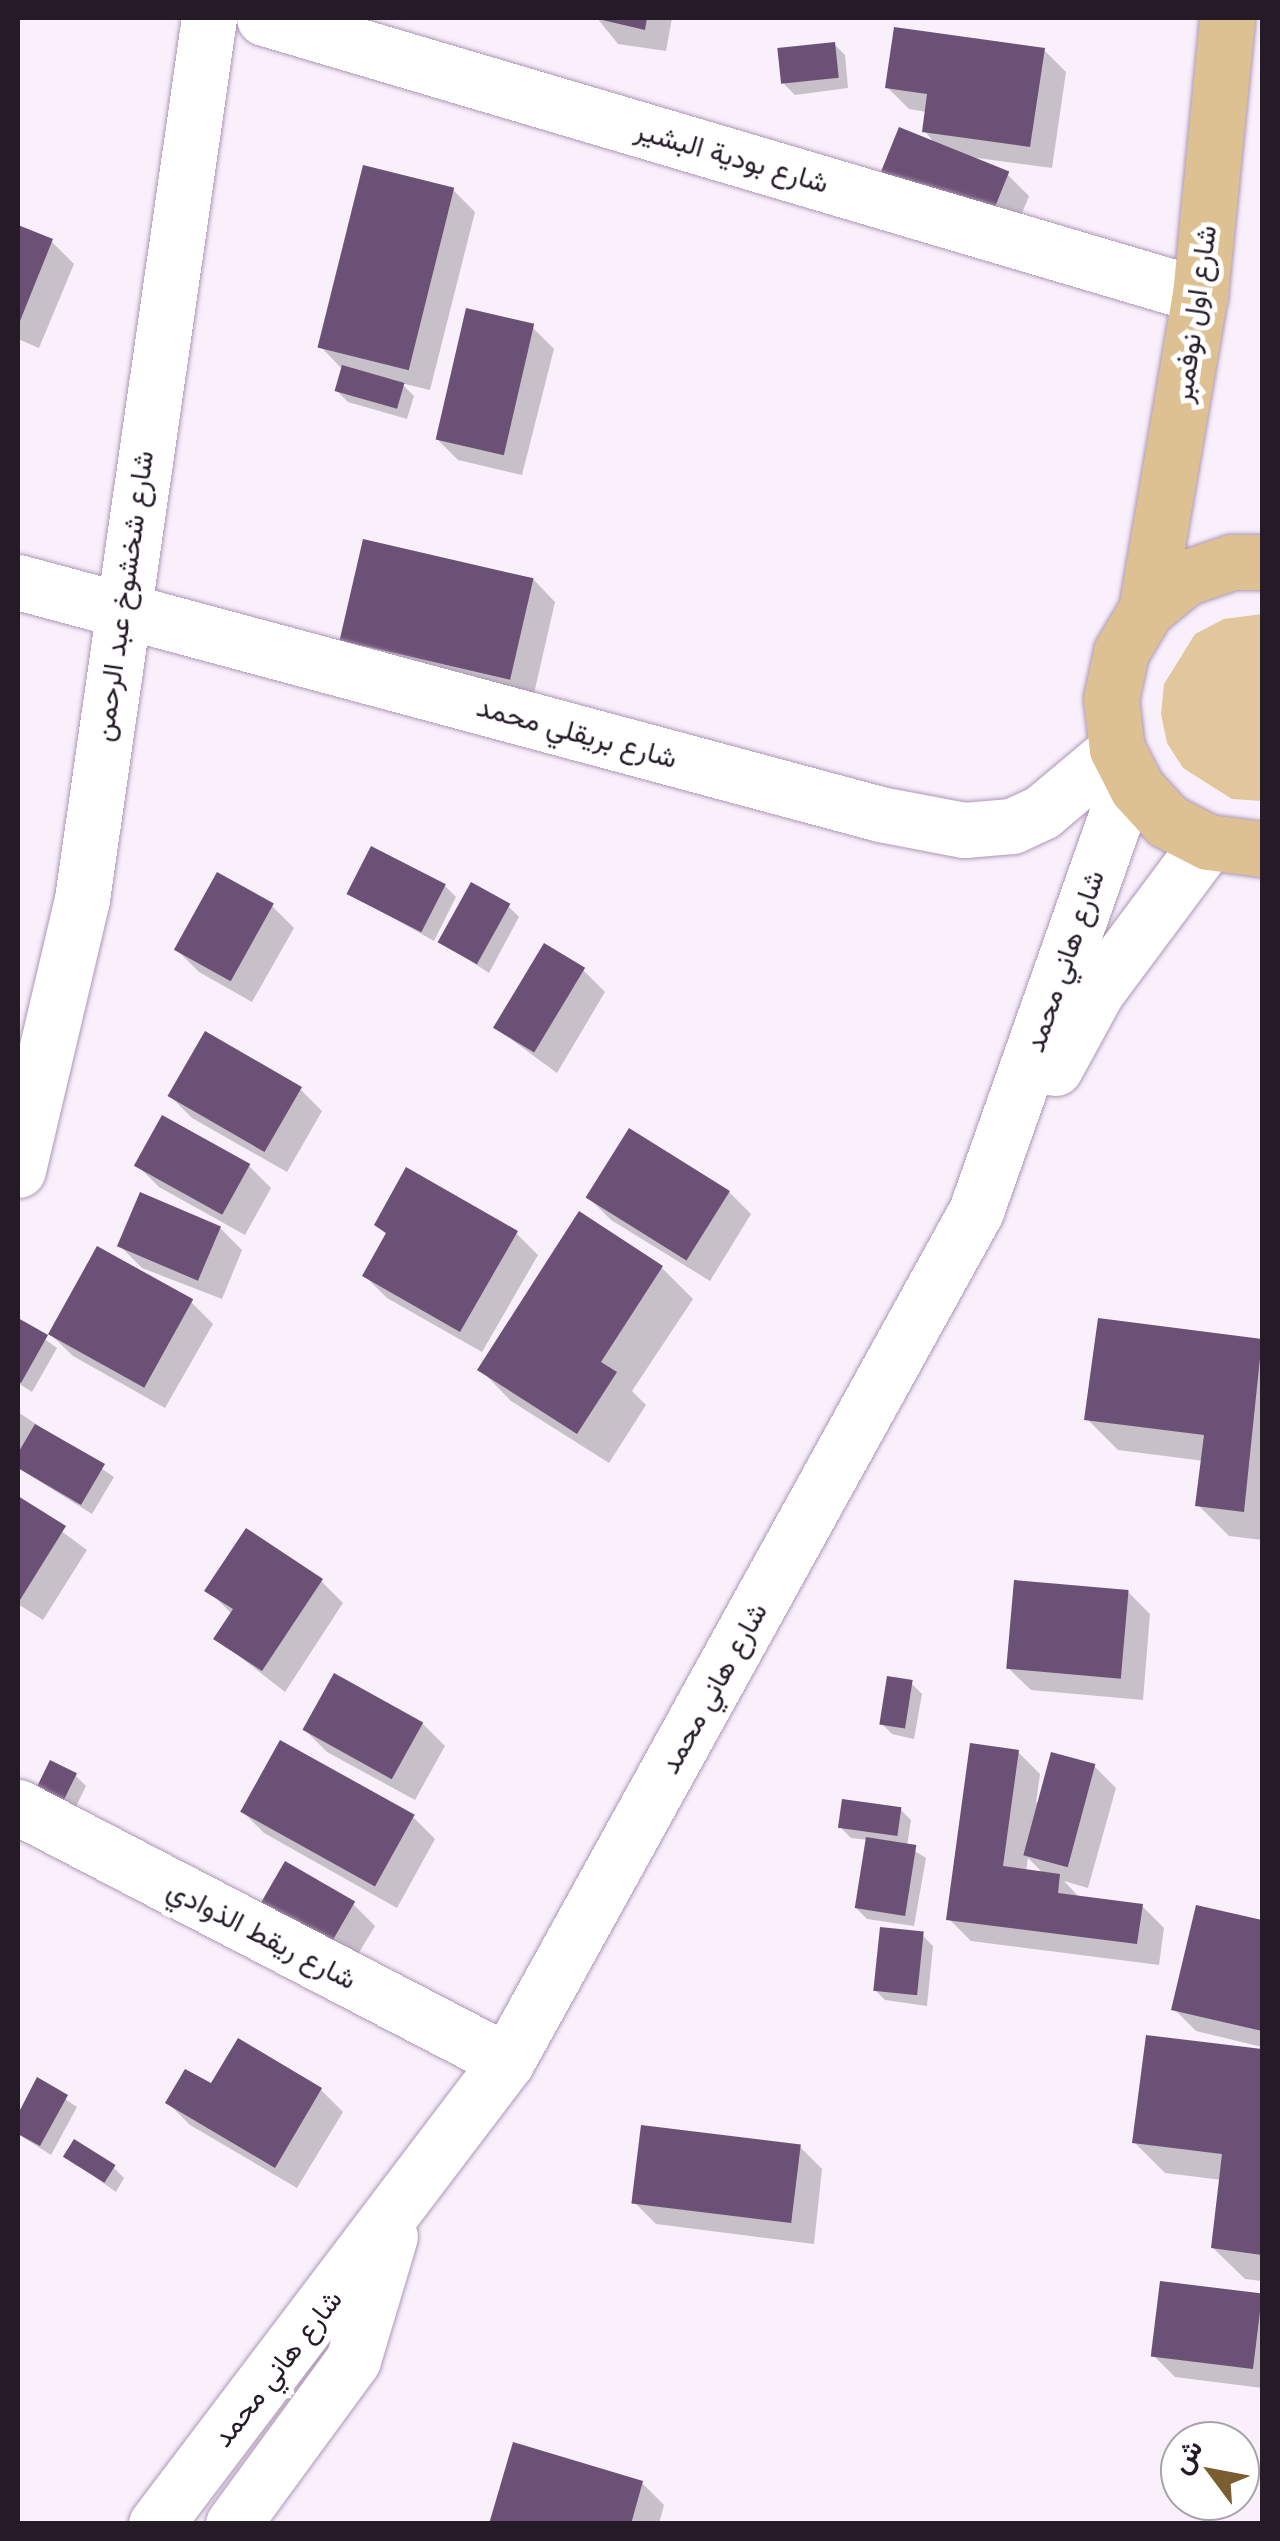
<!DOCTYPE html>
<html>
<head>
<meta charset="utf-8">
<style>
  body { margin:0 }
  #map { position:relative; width:1280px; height:2541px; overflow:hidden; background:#f9f0fc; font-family:Inter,Vazirmatn,sans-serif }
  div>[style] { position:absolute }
  .green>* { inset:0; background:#e2c79c }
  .shadow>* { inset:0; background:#0003 }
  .building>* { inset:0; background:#6c5176; transform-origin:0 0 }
  .roads { filter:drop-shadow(0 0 2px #ad97b5) drop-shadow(0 0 2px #ad97b5) }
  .minor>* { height:55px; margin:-27.5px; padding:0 27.5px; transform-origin:27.5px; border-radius:27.5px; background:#fff }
  .major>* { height:55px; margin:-27.5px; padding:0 27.5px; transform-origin:27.5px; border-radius:27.5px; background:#ddc192 }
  span { translate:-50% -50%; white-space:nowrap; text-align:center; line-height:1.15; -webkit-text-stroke:10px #fff; paint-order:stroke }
  .street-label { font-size:28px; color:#241b27 }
  .frame { position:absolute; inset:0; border:20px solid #241b27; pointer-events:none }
  .north { position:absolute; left:1160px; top:2421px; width:100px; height:100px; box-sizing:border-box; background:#fff; border:2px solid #a7a4a9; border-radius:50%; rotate:302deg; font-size:28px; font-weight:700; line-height:40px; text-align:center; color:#241b27 }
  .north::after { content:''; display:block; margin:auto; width:35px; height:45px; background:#7a5e31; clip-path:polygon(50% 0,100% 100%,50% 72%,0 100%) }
</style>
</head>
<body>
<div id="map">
  <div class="green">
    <div style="clip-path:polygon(1262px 614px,1262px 801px,1232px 799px,1183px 768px,1167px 743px,1161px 714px,1164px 684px,1195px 634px,1224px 619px)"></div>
  </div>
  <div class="shadow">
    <div style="clip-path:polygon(597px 18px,672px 18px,666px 51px,618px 44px)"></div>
    <div style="clip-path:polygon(834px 44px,845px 55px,848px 88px,795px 95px,784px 84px)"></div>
    <div style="clip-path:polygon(1044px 50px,1066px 72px,1052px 168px,970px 157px,1007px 174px,1029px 196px,1010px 243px,925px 131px,927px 112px,909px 109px,887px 87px)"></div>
    <div style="clip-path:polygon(453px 190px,475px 212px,430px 390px,401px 383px,414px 396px,407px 419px,348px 402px,337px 391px,343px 370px,320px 346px)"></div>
    <div style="clip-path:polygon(18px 228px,52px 242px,74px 264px,39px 348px,18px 339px)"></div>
    <div style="clip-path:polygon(532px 327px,554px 349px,522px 475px,458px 460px,436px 438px)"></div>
    <div style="clip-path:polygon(533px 579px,555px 602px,533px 698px,366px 662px,344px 640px)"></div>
    <div style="clip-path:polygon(445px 886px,456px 897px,434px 941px,350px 894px)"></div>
    <div style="clip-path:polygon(272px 906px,294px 928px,252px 1002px,199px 972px,177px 950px)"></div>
    <div style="clip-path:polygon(508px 906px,519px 917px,489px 973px,441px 942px)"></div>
    <div style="clip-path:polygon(583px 970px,605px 992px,557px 1073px,497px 1029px)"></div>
    <div style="clip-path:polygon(300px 1089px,322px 1111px,287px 1172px,192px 1118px,170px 1096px)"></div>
    <div style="clip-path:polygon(137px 1165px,249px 1166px,271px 1188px,245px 1235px,159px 1187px)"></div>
    <div style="clip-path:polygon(729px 1192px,751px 1214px,710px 1281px,611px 1220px,589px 1198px)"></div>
    <div style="clip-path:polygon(377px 1225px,516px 1233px,538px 1255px,482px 1352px,387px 1298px,365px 1276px,388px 1236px)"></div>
    <div style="clip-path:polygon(220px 1228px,242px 1250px,222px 1299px,142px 1268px,120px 1246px)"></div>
    <div style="clip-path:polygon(662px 1268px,693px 1299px,632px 1391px,646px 1405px,609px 1463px,511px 1401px,480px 1369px)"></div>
    <div style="clip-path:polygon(191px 1302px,213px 1324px,165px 1408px,73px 1356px,50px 1334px)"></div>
    <div style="clip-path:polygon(18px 1320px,57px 1348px,32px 1392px,18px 1383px)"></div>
    <div style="clip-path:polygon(1100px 1321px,1262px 1341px,1262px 1540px,1229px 1536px,1198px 1505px,1204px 1461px,1118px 1450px,1087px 1419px)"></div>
    <div style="clip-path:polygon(18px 1412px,114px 1477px,92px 1514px,18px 1468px)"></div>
    <div style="clip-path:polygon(18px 1499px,87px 1550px,43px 1620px,18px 1604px)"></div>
    <div style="clip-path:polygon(321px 1581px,343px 1603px,285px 1692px,216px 1638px,232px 1614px,208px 1590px)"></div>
    <div style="clip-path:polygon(1128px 1592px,1150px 1614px,1143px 1700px,1031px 1690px,1008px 1668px)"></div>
    <div style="clip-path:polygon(335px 1676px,423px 1724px,445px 1746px,415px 1800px,327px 1752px,305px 1730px)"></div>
    <div style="clip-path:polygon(911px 1683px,922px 1694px,914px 1739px,892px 1734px,881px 1723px)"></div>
    <div style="clip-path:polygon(evenodd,1018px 1752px,1040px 1774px,1036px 1803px,1094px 1766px,1116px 1788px,1088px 1888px,1064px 1881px,1081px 1899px,1142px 1906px,1164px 1928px,1159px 1965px,971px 1941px,949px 1919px,1018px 1752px,1028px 1858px,1044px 1874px,1026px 1872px,1028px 1858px)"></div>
    <div style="clip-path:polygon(75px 1775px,86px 1786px,58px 1843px,23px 1821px)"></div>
    <div style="clip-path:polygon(900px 1809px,911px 1820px,907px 1846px,926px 1858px,914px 1926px,867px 1919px,856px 1908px,868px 1840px,851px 1838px,840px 1827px)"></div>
    <div style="clip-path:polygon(242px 1811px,413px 1817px,435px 1839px,397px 1908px,264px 1833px)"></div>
    <div style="clip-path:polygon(353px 1904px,375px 1926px,340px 1984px,273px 1945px)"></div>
    <div style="clip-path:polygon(1198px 1908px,1262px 1923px,1262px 2047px,1196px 2031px,1174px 2009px)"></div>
    <div style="clip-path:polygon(922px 1935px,933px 1946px,927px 2006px,885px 2000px,874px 1989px)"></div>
    <div style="clip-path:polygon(1148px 2038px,1262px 2051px,1262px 2281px,1245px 2279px,1213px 2248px,1222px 2180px,1165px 2173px,1134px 2142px)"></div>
    <div style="clip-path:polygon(38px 2081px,77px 2107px,51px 2155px,18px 2134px,18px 2119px)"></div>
    <div style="clip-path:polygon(321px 2090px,343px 2112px,297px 2188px,190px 2125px,168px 2103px)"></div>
    <div style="clip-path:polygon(800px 2147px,822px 2169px,814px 2244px,656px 2224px,634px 2202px)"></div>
    <div style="clip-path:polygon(65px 2156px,113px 2167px,124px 2178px,116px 2192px)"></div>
    <div style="clip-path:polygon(1162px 2284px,1262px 2297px,1262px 2388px,1175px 2377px,1153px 2355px)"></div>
    <div style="clip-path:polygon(642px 2483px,664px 2505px,659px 2524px,491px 2524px)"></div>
  </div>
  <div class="building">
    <div style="clip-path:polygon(594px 18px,647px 18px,645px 30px)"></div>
    <div style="clip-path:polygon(894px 27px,1045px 48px,1030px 147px,922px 132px,927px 94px,885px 88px)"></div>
    <div style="left:835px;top:42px;width:36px;height:58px;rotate:84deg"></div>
    <div style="left:899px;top:127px;width:119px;height:55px;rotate:22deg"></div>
    <div style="left:363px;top:165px;width:94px;height:188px;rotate:14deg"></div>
    <div style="clip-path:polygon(18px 225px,53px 239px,18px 326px)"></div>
    <div style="left:466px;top:308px;width:70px;height:135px;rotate:13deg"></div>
    <div style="left:342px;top:365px;width:65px;height:27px;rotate:16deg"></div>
    <div style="left:363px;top:539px;width:175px;height:104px;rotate:13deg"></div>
    <div style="left:371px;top:846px;width:84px;height:54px;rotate:27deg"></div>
    <div style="left:217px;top:872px;width:65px;height:89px;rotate:29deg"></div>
    <div style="left:471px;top:882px;width:45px;height:69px;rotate:29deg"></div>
    <div style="left:544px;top:943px;width:48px;height:99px;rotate:31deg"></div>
    <div style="left:205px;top:1031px;width:112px;height:75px;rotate:30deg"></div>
    <div style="left:162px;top:1115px;width:101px;height:58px;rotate:29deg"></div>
    <div style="left:629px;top:1128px;width:119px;height:82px;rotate:32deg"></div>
    <div style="clip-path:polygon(406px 1167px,518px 1231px,460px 1332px,362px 1276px,386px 1233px,374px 1225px)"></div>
    <div style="left:140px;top:1192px;width:88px;height:59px;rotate:23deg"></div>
    <div style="clip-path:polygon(579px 1211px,663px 1266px,601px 1362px,617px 1372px,577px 1434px,477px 1370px)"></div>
    <div style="left:97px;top:1246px;width:110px;height:101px;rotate:29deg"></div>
    <div style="clip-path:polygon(18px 1318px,48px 1335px,21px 1383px,18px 1381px)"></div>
    <div style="clip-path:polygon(1098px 1318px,1262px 1339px,1244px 1512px,1195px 1506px,1204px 1435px,1084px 1420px)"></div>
    <div style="clip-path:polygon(35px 1424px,105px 1464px,81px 1505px,18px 1468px,18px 1453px)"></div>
    <div style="clip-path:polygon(18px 1496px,66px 1526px,20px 1600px,18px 1598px)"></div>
    <div style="clip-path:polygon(246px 1528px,323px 1579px,262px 1671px,213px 1639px,233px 1609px,204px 1591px)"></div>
    <div style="left:1014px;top:1580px;width:115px;height:89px;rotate:5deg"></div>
    <div style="left:334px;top:1673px;width:102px;height:65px;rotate:29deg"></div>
    <div style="left:887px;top:1676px;width:26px;height:49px;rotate:9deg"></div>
    <div style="left:280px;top:1740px;width:154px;height:82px;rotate:29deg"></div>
    <div style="clip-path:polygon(970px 1743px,1019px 1750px,1003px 1866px,1060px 1874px,1058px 1893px,1143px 1904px,1137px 1944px,946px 1920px)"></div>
    <div style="left:1051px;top:1752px;width:46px;height:107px;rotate:15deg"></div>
    <div style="left:50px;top:1760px;width:30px;height:68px;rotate:26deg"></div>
    <div style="left:842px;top:1799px;width:60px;height:29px;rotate:8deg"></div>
    <div style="left:866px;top:1837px;width:51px;height:72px;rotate:9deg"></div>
    <div style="left:285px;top:1861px;width:81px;height:72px;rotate:30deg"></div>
    <div style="clip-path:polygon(1196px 1905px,1262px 1920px,1262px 2031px,1171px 2010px)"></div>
    <div style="left:880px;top:1927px;width:44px;height:64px;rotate:6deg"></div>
    <div style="clip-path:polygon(1146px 2035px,1262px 2049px,1262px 2255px,1211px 2248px,1222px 2154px,1132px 2143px)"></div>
    <div style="clip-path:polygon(238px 2038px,322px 2088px,275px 2168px,165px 2103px,185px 2069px,211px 2083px)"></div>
    <div style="clip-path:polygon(37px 2077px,68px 2095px,40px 2146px,18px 2134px,18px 2114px)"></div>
    <div style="left:641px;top:2125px;width:161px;height:79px;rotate:7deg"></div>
    <div style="left:74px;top:2139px;width:49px;height:21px;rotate:32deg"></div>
    <div style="left:1160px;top:2281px;width:103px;height:76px;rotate:7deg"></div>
    <div style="clip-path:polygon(513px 2442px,643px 2481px,631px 2524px,489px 2524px)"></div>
  </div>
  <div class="roads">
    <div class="minor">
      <div style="left:264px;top:18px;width:976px;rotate:16.49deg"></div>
      <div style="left:18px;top:582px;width:893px;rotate:15.06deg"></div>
      <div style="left:880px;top:814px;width:86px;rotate:10.8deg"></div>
      <div style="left:964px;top:830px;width:48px;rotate:-4.8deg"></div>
      <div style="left:1012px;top:826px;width:33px;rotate:-25deg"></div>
      <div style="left:1042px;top:812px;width:98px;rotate:-40deg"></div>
      <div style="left:1055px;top:1068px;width:88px;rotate:-61.4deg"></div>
      <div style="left:1097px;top:991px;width:186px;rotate:-53.3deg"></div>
      <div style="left:18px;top:1170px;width:278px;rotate:-76.7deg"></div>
      <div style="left:82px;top:899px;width:890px;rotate:-81.8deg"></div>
      <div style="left:18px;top:1807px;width:551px;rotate:27.45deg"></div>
      <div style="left:156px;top:2524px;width:581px;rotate:-52.83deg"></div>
      <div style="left:507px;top:2061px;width:971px;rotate:-61.11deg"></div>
      <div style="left:976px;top:1211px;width:462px;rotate:-70.5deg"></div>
      <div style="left:233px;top:2524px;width:203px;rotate:-53.8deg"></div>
      <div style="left:353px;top:2360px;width:129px;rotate:-73.4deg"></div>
    </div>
    <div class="major">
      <div style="left:1262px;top:562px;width:30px;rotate:180deg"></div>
      <div style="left:1232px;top:562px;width:50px;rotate:161.2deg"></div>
      <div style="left:1185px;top:578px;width:50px;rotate:140.6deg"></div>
      <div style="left:1146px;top:610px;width:49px;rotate:120.8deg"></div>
      <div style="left:1121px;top:652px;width:48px;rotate:102deg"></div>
      <div style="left:1111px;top:699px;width:50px;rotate:83.2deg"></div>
      <div style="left:1117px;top:749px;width:44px;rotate:62.9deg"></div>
      <div style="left:1137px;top:788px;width:45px;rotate:47.7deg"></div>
      <div style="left:1167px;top:821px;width:46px;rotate:27.1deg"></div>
      <div style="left:1208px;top:842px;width:54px;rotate:7.4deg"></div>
      <div style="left:1146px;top:610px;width:320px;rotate:-80.3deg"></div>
      <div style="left:1200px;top:295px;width:278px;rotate:-84.4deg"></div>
    </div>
  </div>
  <div class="street-label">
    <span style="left:732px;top:156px;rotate:16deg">شارع بودية البشير</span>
    <span style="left:1194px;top:314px;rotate:-82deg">شارع اول نوفمبر</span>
    <span style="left:123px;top:596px;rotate:-82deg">شارع شخشوخ عبد الرحمن</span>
    <span style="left:577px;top:732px;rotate:15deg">شارع بريقلي محمد</span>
    <span style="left:1064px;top:961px;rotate:-71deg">شارع هاني محمد</span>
    <span style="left:713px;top:1688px;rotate:-61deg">شارع هاني محمد</span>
    <span style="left:262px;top:1934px;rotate:27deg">شارع ريقط الذوادي</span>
    <span style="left:277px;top:2368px;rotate:-52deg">شارع هاني محمد</span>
  </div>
  <div class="frame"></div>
  <div class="north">ش</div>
</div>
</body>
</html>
